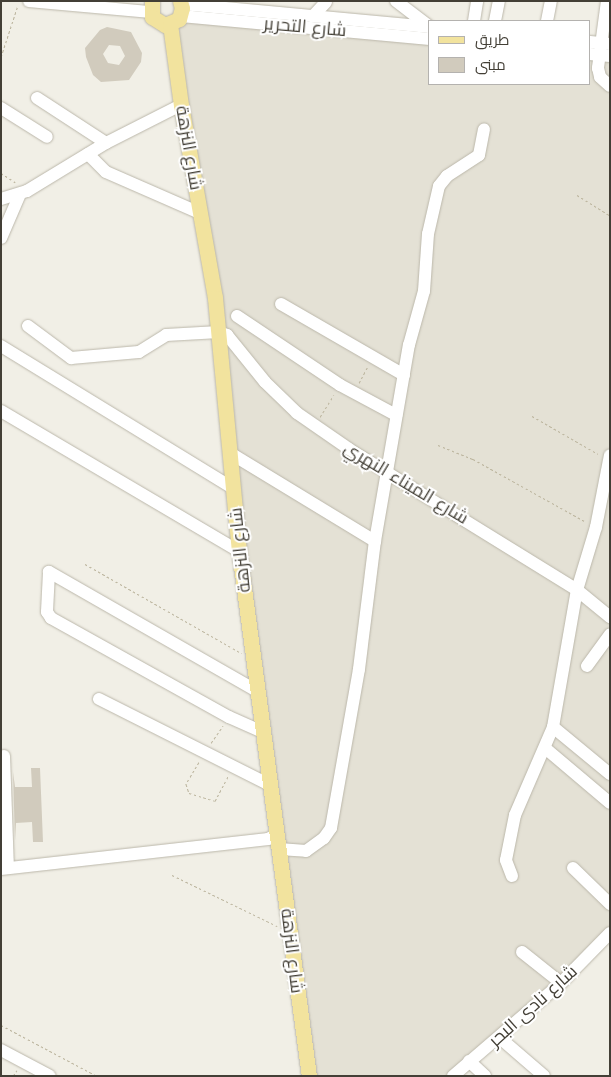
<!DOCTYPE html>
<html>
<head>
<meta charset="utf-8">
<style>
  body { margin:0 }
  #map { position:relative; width:611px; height:1077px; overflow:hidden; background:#f1efe6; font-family:Jost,Cairo,sans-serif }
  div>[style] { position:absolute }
  .residential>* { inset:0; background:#e4e1d5 }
  .building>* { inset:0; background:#d1cbbd }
  .path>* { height:1px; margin-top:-0.5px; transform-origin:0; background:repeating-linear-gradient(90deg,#bbb49d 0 2.5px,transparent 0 5px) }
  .roads { filter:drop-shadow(0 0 1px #bbb7aa) drop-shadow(0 0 1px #bbb7aa) }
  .minor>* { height:12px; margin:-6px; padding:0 6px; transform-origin:6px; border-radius:6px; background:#fff }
  .major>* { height:15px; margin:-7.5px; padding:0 7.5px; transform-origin:7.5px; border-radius:7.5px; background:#f2e39e }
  span { translate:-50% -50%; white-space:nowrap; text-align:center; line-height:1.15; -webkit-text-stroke:4px #fff; paint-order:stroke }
  .street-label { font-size:18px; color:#433f36 }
  .frame { position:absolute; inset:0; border:2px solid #433f36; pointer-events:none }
  .legend { position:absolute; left:428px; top:20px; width:162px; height:65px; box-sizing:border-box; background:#fff; border:1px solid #b4b2af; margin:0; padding:6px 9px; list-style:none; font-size:15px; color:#433f36 }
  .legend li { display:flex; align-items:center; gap:10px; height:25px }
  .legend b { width:25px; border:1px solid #b4b2af }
</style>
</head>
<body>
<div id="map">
  <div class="residential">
    <div style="clip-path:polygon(176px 21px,430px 39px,430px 84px,590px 84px,590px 54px,610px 56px,610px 933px,453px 1076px,309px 1076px)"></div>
  </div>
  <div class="building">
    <div style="clip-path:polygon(evenodd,107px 27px,131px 32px,142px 53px,141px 62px,129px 80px,101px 82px,93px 75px,86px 57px,85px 48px,100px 30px,107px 27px,109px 45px,120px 46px,125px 56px,119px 65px,108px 63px,103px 54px,109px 45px)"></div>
    <div style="clip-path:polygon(31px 768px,40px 768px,43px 842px,33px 842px,32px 822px,16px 823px,15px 841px,13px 772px,15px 787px,32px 787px)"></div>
  </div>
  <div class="path">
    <div style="left:1px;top:57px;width:55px;rotate:-71.9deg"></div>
    <div style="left:1px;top:173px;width:17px;rotate:33deg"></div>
    <div style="left:577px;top:195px;width:39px;rotate:32deg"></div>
    <div style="left:359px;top:383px;width:19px;rotate:-62deg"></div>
    <div style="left:532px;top:416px;width:76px;rotate:29.9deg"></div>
    <div style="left:320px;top:417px;width:26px;rotate:-58deg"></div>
    <div style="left:438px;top:445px;width:38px;rotate:22deg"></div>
    <div style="left:473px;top:459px;width:129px;rotate:29.1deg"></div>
    <div style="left:85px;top:564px;width:180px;rotate:29.7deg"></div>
    <div style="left:211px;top:743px;width:21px;rotate:-55deg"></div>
    <div style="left:199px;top:762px;width:26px;rotate:121deg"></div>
    <div style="left:186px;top:784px;width:9px;rotate:72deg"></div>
    <div style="left:189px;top:793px;width:27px;rotate:17deg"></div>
    <div style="left:215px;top:801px;width:30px;rotate:-62deg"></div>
    <div style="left:172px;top:875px;width:117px;rotate:25.9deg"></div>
    <div style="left:1px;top:1025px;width:109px;rotate:28deg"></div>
    <div style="left:13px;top:1076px;width:7px;rotate:-56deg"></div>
  </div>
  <div class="roads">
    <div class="minor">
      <div style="left:29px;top:1px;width:122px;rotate:5.2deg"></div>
      <div style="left:396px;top:1px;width:43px;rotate:37.4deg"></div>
      <div style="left:607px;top:1px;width:68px;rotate:97.7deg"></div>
      <div style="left:598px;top:68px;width:9px;rotate:77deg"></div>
      <div style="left:600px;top:77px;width:13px;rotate:42deg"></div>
      <div style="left:182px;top:4px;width:249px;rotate:5.3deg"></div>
      <div style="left:181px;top:16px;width:250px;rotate:5.3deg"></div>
      <div style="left:313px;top:16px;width:19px;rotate:-47deg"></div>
      <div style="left:474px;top:21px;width:20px;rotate:-81deg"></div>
      <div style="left:495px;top:21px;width:20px;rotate:-79deg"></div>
      <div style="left:547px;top:21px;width:20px;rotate:-79deg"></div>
      <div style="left:590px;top:42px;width:20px;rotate:6deg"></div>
      <div style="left:590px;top:54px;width:20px;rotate:6deg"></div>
      <div style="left:37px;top:98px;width:82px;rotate:33.1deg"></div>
      <div style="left:1px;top:108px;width:54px;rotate:32.2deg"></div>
      <div style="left:88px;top:154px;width:25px;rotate:45deg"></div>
      <div style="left:106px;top:172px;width:103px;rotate:23.6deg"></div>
      <div style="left:1px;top:199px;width:27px;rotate:-17deg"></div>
      <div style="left:27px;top:191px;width:92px;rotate:-31.3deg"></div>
      <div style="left:106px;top:143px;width:84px;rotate:-26.9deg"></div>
      <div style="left:1px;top:238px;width:48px;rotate:-66.6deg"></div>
      <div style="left:281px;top:304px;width:142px;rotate:30deg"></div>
      <div style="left:237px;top:316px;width:124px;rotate:33.8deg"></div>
      <div style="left:340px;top:385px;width:64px;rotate:28.2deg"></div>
      <div style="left:28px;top:326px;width:54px;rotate:36.7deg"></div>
      <div style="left:71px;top:358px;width:68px;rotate:-5deg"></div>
      <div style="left:139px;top:352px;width:32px;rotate:-32deg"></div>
      <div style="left:166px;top:335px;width:53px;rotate:-3.2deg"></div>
      <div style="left:219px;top:332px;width:9px;rotate:21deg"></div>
      <div style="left:227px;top:335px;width:60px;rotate:51deg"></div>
      <div style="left:265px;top:382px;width:45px;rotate:44.1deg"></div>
      <div style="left:297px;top:413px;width:63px;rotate:34.7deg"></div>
      <div style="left:349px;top:449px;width:268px;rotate:31.7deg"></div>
      <div style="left:577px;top:590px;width:43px;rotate:39.3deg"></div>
      <div style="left:1px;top:346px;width:272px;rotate:31.5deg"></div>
      <div style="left:1px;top:411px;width:276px;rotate:30.5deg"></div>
      <div style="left:230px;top:453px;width:170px;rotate:31.3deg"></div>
      <div style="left:375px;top:541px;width:199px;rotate:-80.2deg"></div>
      <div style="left:409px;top:345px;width:56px;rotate:-74.5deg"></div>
      <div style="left:424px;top:291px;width:57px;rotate:-86deg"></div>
      <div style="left:428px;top:234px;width:49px;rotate:-77.1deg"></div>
      <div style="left:439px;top:186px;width:13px;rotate:-51deg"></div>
      <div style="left:447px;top:176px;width:38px;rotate:-33deg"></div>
      <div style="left:479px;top:155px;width:26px;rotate:-79deg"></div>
      <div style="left:587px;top:666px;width:39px;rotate:-54deg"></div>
      <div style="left:257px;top:691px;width:240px;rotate:-150.2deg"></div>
      <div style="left:49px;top:572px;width:40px;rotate:92.9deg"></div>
      <div style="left:47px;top:612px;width:7px;rotate:56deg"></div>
      <div style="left:51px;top:618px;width:204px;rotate:29.1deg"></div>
      <div style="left:229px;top:717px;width:37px;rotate:24deg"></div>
      <div style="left:99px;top:699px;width:191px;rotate:26.7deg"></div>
      <div style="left:553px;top:727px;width:74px;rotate:39.5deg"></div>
      <div style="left:545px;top:748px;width:85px;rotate:40.2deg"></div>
      <div style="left:4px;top:756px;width:112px;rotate:88deg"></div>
      <div style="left:279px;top:849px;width:27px;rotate:4deg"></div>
      <div style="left:306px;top:851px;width:22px;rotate:-36deg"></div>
      <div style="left:324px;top:838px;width:12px;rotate:-55deg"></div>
      <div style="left:331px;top:828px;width:161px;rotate:-80deg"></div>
      <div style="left:359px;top:669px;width:129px;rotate:-82.9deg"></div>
      <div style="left:573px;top:868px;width:52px;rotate:44.2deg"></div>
      <div style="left:1px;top:869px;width:269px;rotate:-6.4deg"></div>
      <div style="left:268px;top:839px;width:10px;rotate:-29deg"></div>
      <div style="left:512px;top:876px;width:17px;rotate:-111deg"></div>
      <div style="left:506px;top:860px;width:46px;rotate:-78.7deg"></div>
      <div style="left:515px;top:815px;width:96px;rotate:-66.6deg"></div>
      <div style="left:553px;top:727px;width:139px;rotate:-80.1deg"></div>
      <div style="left:577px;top:590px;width:66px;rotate:-73.2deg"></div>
      <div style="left:596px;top:527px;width:73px;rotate:-79deg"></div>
      <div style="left:522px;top:952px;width:50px;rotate:38.5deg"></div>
      <div style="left:500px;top:1038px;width:58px;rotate:40.8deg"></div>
      <div style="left:1px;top:1050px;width:55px;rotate:28deg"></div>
      <div style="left:469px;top:1061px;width:22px;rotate:43deg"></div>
      <div style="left:453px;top:1076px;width:143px;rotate:-40.7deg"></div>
      <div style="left:561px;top:983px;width:70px;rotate:-45.6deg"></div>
    </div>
    <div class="major">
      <div style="left:152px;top:1px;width:16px;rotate:90deg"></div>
      <div style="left:152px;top:17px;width:15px;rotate:32deg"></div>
      <div style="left:165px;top:25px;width:15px;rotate:-23deg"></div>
      <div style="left:179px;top:19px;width:11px;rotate:-75deg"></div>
      <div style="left:182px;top:8px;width:7px;rotate:-106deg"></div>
      <div style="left:170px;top:24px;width:82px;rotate:82.3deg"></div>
      <div style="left:181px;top:105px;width:196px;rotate:80deg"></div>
      <div style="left:215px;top:298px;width:254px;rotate:84.6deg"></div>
      <div style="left:239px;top:551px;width:530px;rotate:82.41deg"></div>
    </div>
  </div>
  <div class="street-label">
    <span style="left:305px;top:27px;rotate:5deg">شارع التحرير</span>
    <span style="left:189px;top:148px;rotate:80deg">شارع النزهة</span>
    <span style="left:406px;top:483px;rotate:31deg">شارع الميناء النهري</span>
    <span style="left:240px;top:550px;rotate:-96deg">شارع النزهة</span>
    <span style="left:292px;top:951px;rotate:83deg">شارع النزهة</span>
    <span style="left:533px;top:1006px;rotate:-42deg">شارع نادى البحر</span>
  </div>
  <div class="frame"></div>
  <ul class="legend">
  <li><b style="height:6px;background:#f2e39e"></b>طريق</li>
  <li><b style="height:14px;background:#d1cbbd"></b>مبنى</li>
  </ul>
</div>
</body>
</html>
